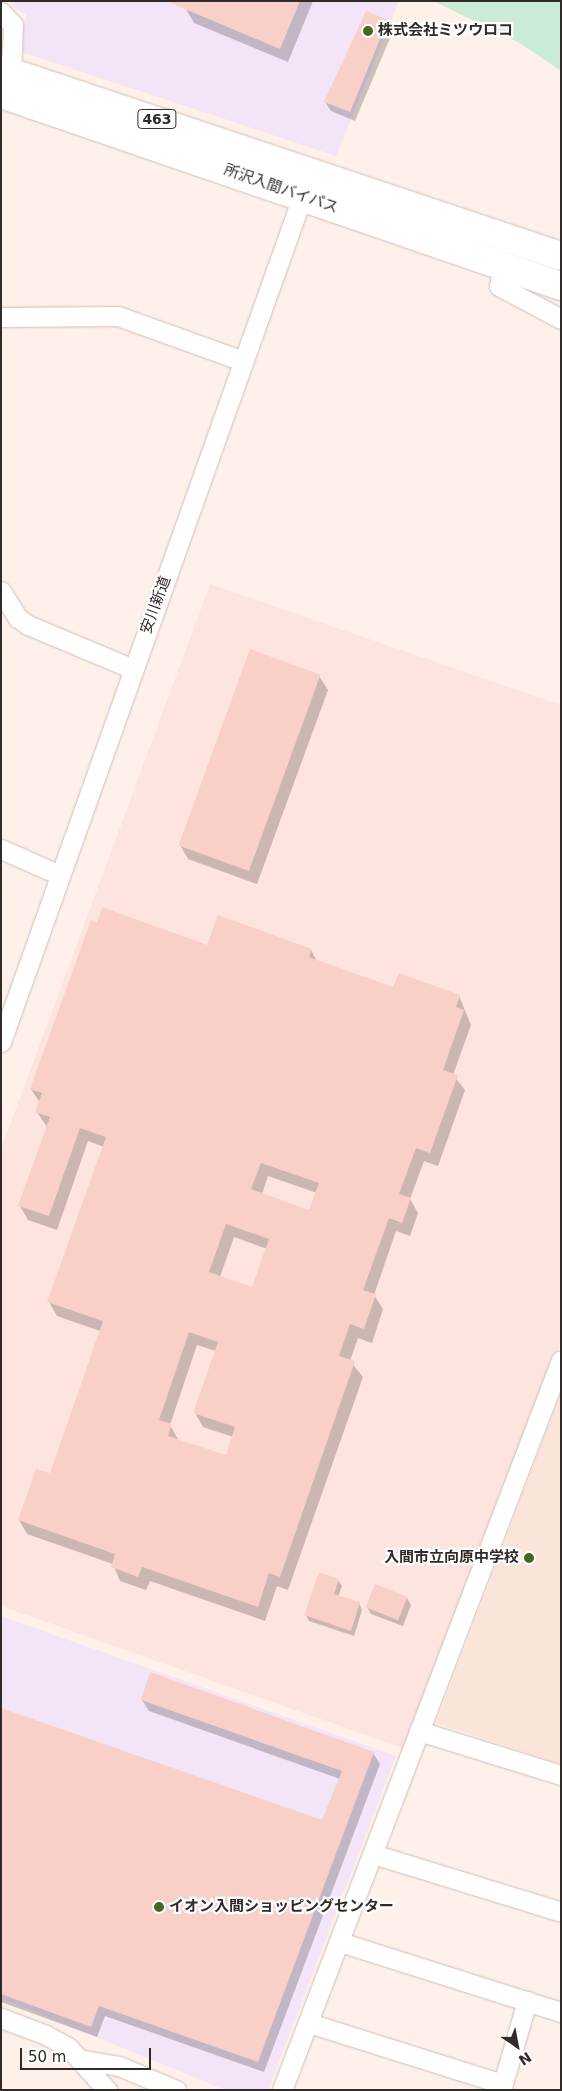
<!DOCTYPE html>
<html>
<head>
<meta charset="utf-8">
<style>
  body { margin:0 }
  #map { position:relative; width:562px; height:2091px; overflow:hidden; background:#fff1ea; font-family:"DejaVu Sans","Noto Sans JP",sans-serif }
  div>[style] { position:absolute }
  .commercial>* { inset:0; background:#f3e4f7 }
  .industrial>* { inset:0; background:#fee4de }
  .built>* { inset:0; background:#fae5da }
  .green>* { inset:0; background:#caebd5 }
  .shadow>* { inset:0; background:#0003 }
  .building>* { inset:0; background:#f8d0c8; transform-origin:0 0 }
  .roads { filter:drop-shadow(0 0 1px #ccbfb8) drop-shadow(0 0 1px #ccbfb8) }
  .minor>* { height:19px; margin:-9.5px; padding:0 9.5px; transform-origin:9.5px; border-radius:9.5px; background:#fff }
  .highway>* { height:28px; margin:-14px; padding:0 14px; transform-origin:14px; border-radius:14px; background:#fff }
  .dots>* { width:14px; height:14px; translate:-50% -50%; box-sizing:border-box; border:2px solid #fff; border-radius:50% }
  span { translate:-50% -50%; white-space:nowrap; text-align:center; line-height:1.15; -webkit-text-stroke:4.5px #fff; paint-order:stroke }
  .shield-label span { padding:1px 4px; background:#fff; border:1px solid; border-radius:4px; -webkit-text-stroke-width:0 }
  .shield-label { font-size:14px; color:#302b28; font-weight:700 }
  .poi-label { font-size:15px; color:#302b28; font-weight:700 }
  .left { translate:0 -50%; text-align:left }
  .right { translate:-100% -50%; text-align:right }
  .street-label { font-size:15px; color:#302b28 }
  .frame { position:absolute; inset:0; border:2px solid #302b28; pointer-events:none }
  .north { position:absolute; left:492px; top:2021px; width:50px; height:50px; -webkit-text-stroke:4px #fff; paint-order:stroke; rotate:147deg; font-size:14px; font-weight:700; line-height:20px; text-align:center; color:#302b28 }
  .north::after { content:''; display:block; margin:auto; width:18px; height:22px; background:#302b28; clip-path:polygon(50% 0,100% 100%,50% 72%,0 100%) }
  .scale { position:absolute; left:20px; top:2048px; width:131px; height:22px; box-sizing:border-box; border:2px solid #302b28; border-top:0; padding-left:6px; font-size:15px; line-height:18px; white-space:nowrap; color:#302b28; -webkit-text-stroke:4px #fff; paint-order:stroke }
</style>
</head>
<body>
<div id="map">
  <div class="commercial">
    <div style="clip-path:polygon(13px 1px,399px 1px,336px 156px,18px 51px,26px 15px,11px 5px)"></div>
    <div style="clip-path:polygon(1px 1616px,396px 1756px,268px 2090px,225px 2090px,1px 1998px)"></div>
  </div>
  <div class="industrial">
    <div style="clip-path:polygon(210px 584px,561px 705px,561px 1340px,405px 1749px,1px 1606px,1px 1149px)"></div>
  </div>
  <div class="built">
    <div style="clip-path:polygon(561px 1393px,561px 1764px,436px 1723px)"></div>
  </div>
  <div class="green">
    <div style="clip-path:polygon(433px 1px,561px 1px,561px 71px,518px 42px)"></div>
  </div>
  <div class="shadow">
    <div style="clip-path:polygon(189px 1px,313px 1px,288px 62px,194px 23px,186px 9px)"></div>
    <div style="clip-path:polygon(387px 21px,393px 31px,355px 121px,331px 111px,325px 102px)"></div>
    <div style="clip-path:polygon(319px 676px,328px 690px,257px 884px,188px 859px,180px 845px)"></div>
    <div style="clip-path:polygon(evenodd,208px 947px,311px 950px,317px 961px,394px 989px,459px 996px,471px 1025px,453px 1075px,465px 1090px,438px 1166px,424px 1161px,410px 1199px,418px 1213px,410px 1236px,396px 1231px,374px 1295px,383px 1309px,372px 1343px,358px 1338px,350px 1361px,363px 1377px,288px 1590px,277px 1586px,265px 1621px,150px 1581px,146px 1590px,120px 1581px,113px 1564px,27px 1534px,19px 1520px,50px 1475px,100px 1331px,57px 1316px,49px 1302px,104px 1147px,88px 1141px,57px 1230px,28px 1220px,20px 1206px,47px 1127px,37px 1112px,40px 1103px,31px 1089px,208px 947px,268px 1176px,317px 1193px,310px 1211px,262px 1194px,268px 1176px,208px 947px,234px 1237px,267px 1249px,253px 1288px,220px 1277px,234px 1237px,208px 947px,197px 1345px,216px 1351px,195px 1413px,203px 1427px,233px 1437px,226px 1457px,179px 1441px,170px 1425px,197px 1345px)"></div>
    <div style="clip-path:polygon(338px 1580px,342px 1586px,338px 1597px,359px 1603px,362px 1610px,354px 1636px,309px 1621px,306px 1615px)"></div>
    <div style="clip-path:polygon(407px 1598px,411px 1605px,403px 1626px,371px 1614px,367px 1607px)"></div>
    <div style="clip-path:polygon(142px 1700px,373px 1753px,380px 1764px,264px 2072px,105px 2016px,97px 2037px,1px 2002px,1px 1709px,323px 1821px,340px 1779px,149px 1711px)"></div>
  </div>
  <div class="building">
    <div style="clip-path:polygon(166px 1px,300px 1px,280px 49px)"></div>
    <div style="clip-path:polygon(366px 11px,388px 20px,350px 112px,324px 102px)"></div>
    <div style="left:250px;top:649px;width:75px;height:209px;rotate:20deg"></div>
    <div style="clip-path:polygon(evenodd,102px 907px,207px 945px,218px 915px,312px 949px,309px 957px,393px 987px,399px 973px,460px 995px,456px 1007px,464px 1010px,443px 1070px,458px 1075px,430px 1153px,416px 1148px,399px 1194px,411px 1198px,402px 1223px,389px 1218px,363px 1290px,376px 1294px,364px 1329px,350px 1324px,339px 1356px,355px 1361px,280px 1577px,269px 1573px,258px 1607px,142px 1567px,138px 1577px,111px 1567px,115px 1554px,18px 1520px,36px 1469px,50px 1473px,103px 1321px,47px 1302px,106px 1137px,80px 1128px,49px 1216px,18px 1206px,50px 1117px,35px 1112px,42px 1093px,30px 1089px,91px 920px,97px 923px,102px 907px,261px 1163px,319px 1183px,309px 1210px,251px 1189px,261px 1163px,102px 907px,226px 1224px,269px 1239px,252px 1287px,209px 1272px,226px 1224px,102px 907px,189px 1332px,218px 1342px,193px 1413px,235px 1427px,226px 1455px,168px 1436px,172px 1424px,159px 1420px,189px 1332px)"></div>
    <div style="clip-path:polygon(319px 1572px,339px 1579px,334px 1594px,360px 1602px,351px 1631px,304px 1615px)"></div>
    <div style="left:375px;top:1584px;width:35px;height:25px;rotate:22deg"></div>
    <div style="clip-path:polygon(150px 1672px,374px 1752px,258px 2062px,99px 2006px,91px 2027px,1px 1994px,1px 1708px,322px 1820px,342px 1771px,141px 1700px)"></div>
  </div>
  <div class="roads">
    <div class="minor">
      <div style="left:1px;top:12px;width:18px;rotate:47deg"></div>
      <div style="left:13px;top:25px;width:47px;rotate:92.4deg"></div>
      <div style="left:503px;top:267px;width:19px;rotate:102deg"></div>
      <div style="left:499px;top:286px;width:70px;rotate:28deg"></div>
      <div style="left:1px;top:317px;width:117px;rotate:-0.5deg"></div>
      <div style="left:118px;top:316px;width:133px;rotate:19.8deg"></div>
      <div style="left:1px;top:591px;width:32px;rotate:58deg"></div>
      <div style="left:18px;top:618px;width:12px;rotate:35deg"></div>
      <div style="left:28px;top:625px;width:114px;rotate:22.7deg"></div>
      <div style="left:1px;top:849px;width:64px;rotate:23.8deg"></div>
      <div style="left:1px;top:1042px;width:909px;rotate:-70.39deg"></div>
      <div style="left:419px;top:1731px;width:149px;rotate:17.2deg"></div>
      <div style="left:373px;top:1854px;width:197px;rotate:17.1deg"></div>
      <div style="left:340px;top:1942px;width:232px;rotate:17.6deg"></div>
      <div style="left:1px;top:2018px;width:48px;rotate:20.7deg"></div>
      <div style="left:46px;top:2035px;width:26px;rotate:29deg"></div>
      <div style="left:69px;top:2048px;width:57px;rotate:47.9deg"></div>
      <div style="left:309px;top:2023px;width:203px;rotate:17.5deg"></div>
      <div style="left:82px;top:2060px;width:37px;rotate:9deg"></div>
      <div style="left:119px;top:2066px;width:62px;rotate:22.8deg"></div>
      <div style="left:282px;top:2090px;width:781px;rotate:-69.08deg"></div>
      <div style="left:501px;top:2090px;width:93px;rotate:-73.7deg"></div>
    </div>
    <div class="highway">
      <div style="left:1px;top:69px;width:590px;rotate:18.47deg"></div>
      <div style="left:1px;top:94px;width:592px;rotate:18.92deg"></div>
    </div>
  </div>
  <div class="dots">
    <div style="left:368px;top:31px;background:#446822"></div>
    <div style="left:529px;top:1558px;background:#446822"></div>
    <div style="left:159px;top:1907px;background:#446822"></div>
  </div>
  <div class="shield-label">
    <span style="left:157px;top:119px">463</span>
  </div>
  <div class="poi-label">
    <span class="left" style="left:378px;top:31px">株式会社ミツウロコ</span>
    <span class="right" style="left:519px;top:1558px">入間市立向原中学校</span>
    <span class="left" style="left:169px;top:1907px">イオン入間ショッピングセンター</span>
  </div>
  <div class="street-label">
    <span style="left:281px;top:189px;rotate:19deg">所沢入間バイパス</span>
    <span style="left:156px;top:605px;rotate:-70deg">安川新道</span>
  </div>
  <div class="frame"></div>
  <div class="north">N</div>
  <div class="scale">50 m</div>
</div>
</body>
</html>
